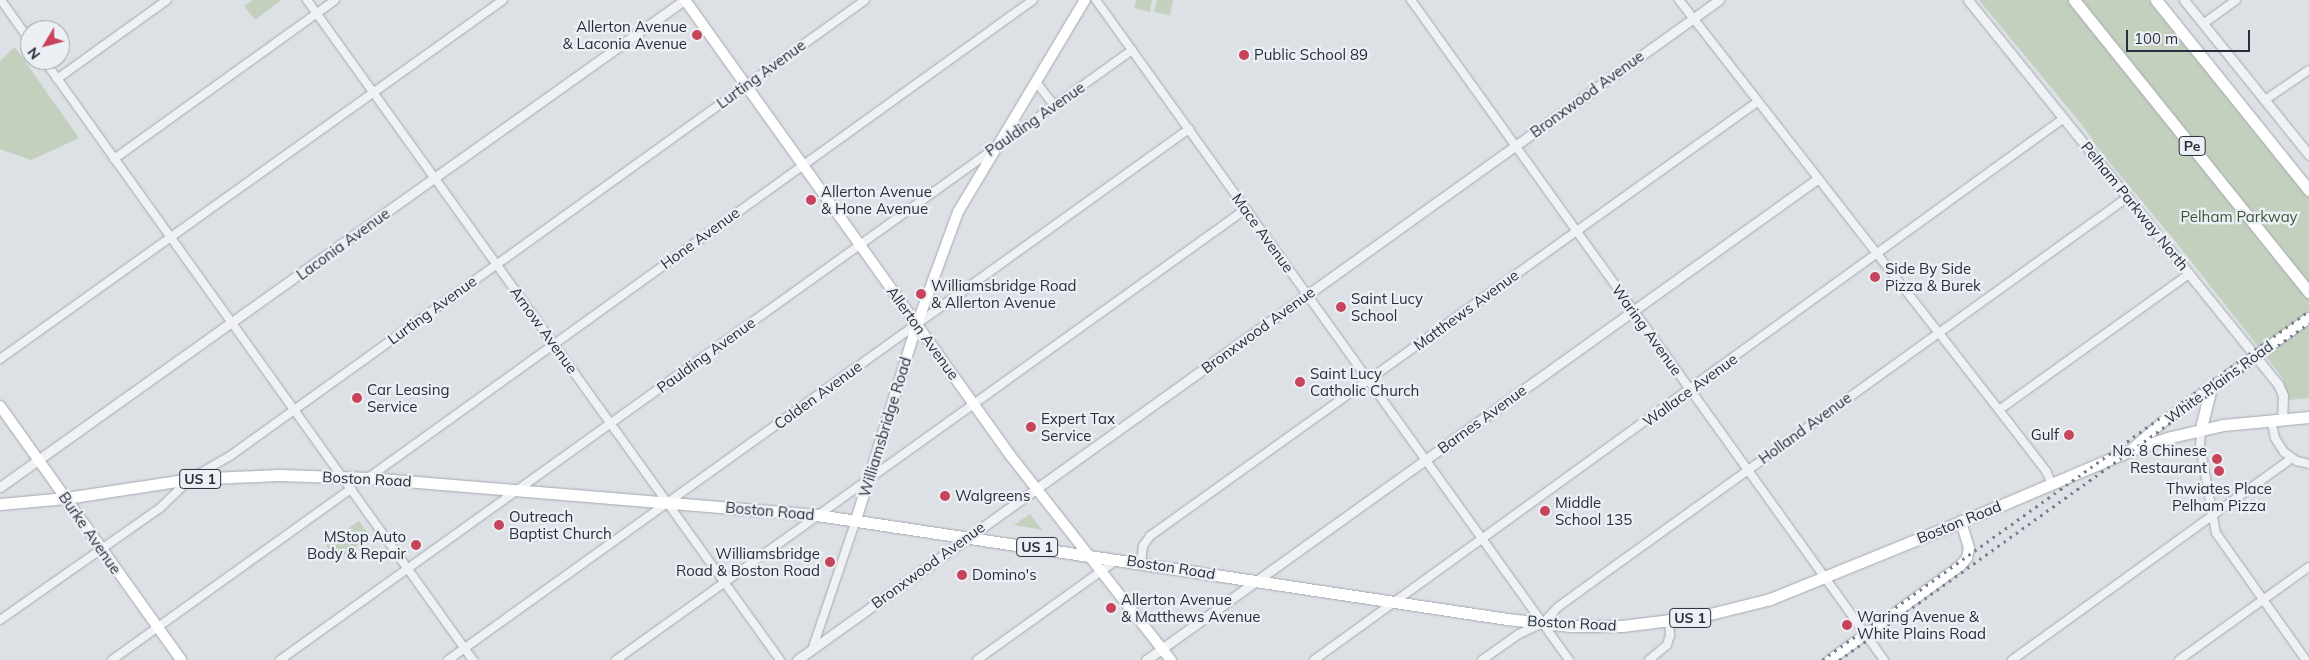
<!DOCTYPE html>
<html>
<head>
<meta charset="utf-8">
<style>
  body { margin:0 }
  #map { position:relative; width:2309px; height:660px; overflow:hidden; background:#dde1e6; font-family:Mulish,sans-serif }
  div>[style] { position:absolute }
  .green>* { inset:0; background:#c3d0be; transform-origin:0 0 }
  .roads { filter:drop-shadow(0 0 1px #a3a8b0) drop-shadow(0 0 1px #a3a8b0) }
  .minor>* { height:8px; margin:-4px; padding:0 4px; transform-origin:4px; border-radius:4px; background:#eff1f5 }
  .tertiary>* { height:9px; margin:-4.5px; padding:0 4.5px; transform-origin:4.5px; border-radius:4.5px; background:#eff1f5 }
  .secondary>* { height:10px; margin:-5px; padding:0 5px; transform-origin:5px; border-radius:5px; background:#fff }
  .primary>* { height:11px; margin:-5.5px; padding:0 5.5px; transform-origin:5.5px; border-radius:5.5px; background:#fff }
  .rail>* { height:2.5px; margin-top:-1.25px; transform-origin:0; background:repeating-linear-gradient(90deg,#77808f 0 2.5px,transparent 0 7.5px) }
  .dots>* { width:14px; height:14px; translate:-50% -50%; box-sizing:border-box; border:2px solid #eceff4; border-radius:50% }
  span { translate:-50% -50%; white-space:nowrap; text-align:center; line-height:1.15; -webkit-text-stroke:4.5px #eceff4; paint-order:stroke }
  .shield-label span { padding:1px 4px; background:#eceff4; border:1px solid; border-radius:4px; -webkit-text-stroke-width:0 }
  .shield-label { font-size:14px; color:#272f3c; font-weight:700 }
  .poi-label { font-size:15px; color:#272f3c }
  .right { translate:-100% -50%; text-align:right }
  .left { translate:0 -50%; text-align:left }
  .street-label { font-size:15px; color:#272f3c }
  .park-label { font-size:15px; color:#3c5735 }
  .north { position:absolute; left:20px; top:20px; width:50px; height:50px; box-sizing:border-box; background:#eceff4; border:1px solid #9da2aa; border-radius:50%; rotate:233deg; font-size:14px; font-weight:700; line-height:20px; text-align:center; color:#272f3c }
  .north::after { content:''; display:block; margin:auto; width:18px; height:22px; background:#c8445a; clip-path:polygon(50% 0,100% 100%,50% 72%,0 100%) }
  .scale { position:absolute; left:2126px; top:30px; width:124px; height:22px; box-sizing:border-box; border:2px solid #272f3c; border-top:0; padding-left:6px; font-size:15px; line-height:18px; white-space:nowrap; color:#272f3c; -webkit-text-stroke:4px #eceff4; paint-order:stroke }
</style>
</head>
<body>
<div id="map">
  <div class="green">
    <div style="clip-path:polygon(253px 0,281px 0,255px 20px,244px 6px)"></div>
    <div style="clip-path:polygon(1136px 0,1152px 0,1150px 12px,1134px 8px)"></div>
    <div style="clip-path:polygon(1157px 0,1173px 0,1170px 15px,1154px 12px)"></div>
    <div style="clip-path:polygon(1979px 0,2148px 0,2309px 198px,2309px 398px,2289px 400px,2282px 377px,2175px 241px,2100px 151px,2082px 125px)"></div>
    <div style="clip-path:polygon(15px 47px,79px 138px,31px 160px,0 149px,0 61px)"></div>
    <div style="clip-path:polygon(1030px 514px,1042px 530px,1014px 525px)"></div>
    <div style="left:359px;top:521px;width:19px;height:41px;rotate:54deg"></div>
  </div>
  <div class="roads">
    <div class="minor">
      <div style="left:1px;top:0;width:50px;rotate:54.7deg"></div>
      <div style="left:307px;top:0;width:812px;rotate:54.37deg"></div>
      <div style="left:1096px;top:0;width:812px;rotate:54.37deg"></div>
      <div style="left:1411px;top:0;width:812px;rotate:54.37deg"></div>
      <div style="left:1679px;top:0;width:531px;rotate:52.03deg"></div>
      <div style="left:2006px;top:419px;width:66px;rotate:52.4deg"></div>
      <div style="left:2046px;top:471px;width:14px;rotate:65deg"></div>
      <div style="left:2203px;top:24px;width:41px;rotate:-36deg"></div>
      <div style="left:44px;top:60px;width:738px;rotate:54.44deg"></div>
      <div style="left:57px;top:79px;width:135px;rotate:-35.7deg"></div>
      <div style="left:1036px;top:82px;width:29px;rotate:52deg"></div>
      <div style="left:2265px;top:100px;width:53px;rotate:-34.3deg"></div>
      <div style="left:114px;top:159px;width:272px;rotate:-35.7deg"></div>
      <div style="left:0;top:359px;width:618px;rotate:-35.52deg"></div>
      <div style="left:1999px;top:410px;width:234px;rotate:-35.6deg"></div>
      <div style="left:2271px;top:420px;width:18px;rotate:77deg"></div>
      <div style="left:2275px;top:438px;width:17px;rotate:57deg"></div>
      <div style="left:2284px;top:452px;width:16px;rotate:35deg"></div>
      <div style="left:2297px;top:461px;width:12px;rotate:14deg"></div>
      <div style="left:2201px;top:428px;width:18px;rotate:93deg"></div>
      <div style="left:2200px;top:446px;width:88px;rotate:79.6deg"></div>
      <div style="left:2216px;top:533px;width:156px;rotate:54.7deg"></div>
      <div style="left:368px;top:478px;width:819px;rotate:-35.71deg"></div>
      <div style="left:1141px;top:563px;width:17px;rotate:-83deg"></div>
      <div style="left:1143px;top:546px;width:12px;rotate:-55deg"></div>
      <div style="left:1150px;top:536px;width:746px;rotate:-35.56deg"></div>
      <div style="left:0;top:620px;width:195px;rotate:-35deg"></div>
      <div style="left:160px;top:508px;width:42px;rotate:-44deg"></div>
      <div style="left:190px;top:479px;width:46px;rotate:-29.9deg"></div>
      <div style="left:230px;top:456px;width:782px;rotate:-35.68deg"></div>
      <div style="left:812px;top:650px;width:137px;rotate:-71.3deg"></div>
      <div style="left:112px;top:660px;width:294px;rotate:-35.6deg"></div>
      <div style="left:280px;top:660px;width:1048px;rotate:-35.6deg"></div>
      <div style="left:448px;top:660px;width:912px;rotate:-35.63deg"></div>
      <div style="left:616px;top:660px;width:775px;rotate:-35.6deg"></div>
      <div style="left:977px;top:660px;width:173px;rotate:-35.6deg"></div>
      <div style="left:1314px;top:660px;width:925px;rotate:-35.85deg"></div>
      <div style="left:1482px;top:660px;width:45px;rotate:-35.1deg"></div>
      <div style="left:1519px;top:634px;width:26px;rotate:-25deg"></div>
      <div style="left:1543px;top:623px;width:22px;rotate:-47deg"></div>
      <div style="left:1558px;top:607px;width:80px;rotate:-35.9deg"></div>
      <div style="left:1623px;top:560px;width:622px;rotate:-35.71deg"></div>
      <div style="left:1649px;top:660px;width:23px;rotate:-40deg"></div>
      <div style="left:1667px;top:645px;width:10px;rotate:-73deg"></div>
      <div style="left:1670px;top:635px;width:13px;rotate:-94deg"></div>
      <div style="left:2012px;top:660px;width:345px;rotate:-35.8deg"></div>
      <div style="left:2179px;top:660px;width:160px;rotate:-35.6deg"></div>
    </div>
    <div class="tertiary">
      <div style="left:1968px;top:0;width:494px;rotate:51.1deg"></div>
      <div style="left:2278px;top:384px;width:12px;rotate:66deg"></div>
      <div style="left:2283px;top:395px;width:24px;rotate:92deg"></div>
      <div style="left:2184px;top:0;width:199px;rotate:51.1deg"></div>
      <div style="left:0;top:487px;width:840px;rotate:-35.45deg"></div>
      <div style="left:797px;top:660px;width:1134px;rotate:-35.6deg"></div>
      <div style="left:1146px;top:660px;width:826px;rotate:-35.63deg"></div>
    </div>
    <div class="secondary">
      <div style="left:685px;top:0;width:559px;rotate:54.46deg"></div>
      <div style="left:1010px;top:455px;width:261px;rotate:51.9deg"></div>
      <div style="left:0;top:406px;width:312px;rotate:54.5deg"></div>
      <div style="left:2132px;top:449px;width:43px;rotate:-41.2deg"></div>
      <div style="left:2164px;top:421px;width:178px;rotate:-35.4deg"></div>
      <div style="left:856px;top:520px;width:205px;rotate:-72.7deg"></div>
      <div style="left:917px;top:324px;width:119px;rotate:-69.9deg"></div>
      <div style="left:958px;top:212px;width:247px;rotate:-59.1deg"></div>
      <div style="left:1830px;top:660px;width:160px;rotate:-35.9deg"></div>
      <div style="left:1960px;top:566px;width:11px;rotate:-49deg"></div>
      <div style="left:1967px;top:558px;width:10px;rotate:-79deg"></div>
      <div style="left:1969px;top:548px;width:28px;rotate:-107deg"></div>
    </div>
    <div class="primary">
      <div style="left:2074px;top:0;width:375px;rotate:51.2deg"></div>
      <div style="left:2156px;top:0;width:244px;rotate:51.2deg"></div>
      <div style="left:2201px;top:428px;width:42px;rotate:-76.3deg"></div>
      <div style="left:0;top:504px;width:66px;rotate:-5.2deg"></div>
      <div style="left:66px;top:498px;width:125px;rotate:-8.7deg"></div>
      <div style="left:190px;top:479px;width:89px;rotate:-2.6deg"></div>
      <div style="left:279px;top:475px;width:89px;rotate:1.9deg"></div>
      <div style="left:368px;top:478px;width:451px;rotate:4.7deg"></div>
      <div style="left:817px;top:515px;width:698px;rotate:8.57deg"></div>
      <div style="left:1507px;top:619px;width:64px;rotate:6.2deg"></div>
      <div style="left:1571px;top:626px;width:51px"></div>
      <div style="left:1622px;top:626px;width:81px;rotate:-7.1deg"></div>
      <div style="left:1702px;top:616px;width:70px;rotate:-14deg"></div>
      <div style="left:1770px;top:599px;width:253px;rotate:-22.1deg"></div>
      <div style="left:2004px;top:504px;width:138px;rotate:-23deg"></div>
      <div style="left:2131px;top:450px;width:42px;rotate:-18deg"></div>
      <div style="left:2171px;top:437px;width:53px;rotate:-13deg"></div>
      <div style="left:2223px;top:425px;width:86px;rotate:-5.3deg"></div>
    </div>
  </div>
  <div class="rail">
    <div style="left:1822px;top:660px;width:599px;rotate:-35.63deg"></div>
    <div style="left:1839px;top:660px;width:578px;rotate:-35.64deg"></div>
  </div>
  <div class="dots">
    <div style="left:697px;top:35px;background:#c8445a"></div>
    <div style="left:1244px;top:55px;background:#c8445a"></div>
    <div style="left:811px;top:200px;background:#c8445a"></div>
    <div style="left:1875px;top:277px;background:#c8445a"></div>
    <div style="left:921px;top:294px;background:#c8445a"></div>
    <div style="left:1341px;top:307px;background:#c8445a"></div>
    <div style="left:1300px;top:382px;background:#c8445a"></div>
    <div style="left:357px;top:398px;background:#c8445a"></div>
    <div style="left:1031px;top:427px;background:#c8445a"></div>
    <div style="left:2069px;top:435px;background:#c8445a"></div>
    <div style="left:2217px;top:459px;background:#c8445a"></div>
    <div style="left:2219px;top:471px;background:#c8445a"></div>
    <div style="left:945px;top:496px;background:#c8445a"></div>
    <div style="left:1545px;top:511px;background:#c8445a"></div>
    <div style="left:499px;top:525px;background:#c8445a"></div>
    <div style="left:416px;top:545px;background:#c8445a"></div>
    <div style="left:830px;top:562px;background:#c8445a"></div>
    <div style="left:962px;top:575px;background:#c8445a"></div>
    <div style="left:1111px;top:608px;background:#c8445a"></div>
    <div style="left:1847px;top:625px;background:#c8445a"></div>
  </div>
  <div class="shield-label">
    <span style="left:2192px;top:146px">Pe</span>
    <span style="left:200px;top:479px">US 1</span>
    <span style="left:1037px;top:547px">US 1</span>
    <span style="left:1690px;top:618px">US 1</span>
  </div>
  <div class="poi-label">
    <span class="right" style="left:687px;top:35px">Allerton Avenue<br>&amp; Laconia Avenue</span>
    <span class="left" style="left:1254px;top:55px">Public School 89</span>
    <span class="left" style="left:821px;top:200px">Allerton Avenue<br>&amp; Hone Avenue</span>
    <span class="left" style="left:1885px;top:277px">Side By Side<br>Pizza &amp; Burek</span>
    <span class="left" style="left:931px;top:294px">Williamsbridge Road<br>&amp; Allerton Avenue</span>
    <span class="left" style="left:1351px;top:307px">Saint Lucy<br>School</span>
    <span class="left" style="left:1310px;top:382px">Saint Lucy<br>Catholic Church</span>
    <span class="left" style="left:367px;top:398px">Car Leasing<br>Service</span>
    <span class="left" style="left:1041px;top:427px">Expert Tax<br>Service</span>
    <span class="right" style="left:2059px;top:435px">Gulf</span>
    <span class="right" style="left:2207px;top:459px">No. 8 Chinese<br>Restaurant</span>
    <span style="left:2219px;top:497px">Thwiates Place<br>Pelham Pizza</span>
    <span class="left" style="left:955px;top:496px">Walgreens</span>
    <span class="left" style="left:1555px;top:511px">Middle<br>School 135</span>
    <span class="left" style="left:509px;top:525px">Outreach<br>Baptist Church</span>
    <span class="right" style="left:406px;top:545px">MStop Auto<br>Body &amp; Repair</span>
    <span class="right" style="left:820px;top:562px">Williamsbridge<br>Road &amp; Boston Road</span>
    <span class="left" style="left:972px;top:575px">Domino's</span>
    <span class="left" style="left:1121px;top:608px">Allerton Avenue<br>&amp; Matthews Avenue</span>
    <span class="left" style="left:1857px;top:625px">Waring Avenue &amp;<br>White Plains Road</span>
  </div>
  <div class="street-label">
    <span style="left:761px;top:74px;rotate:-36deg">Lurting Avenue</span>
    <span style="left:1587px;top:94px;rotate:-36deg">Bronxwood Avenue</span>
    <span style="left:1035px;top:119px;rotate:-35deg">Paulding Avenue</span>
    <span style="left:2135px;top:206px;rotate:51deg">Pelham Parkway North</span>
    <span style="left:1263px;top:233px;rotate:54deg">Mace Avenue</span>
    <span style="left:700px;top:238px;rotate:-36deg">Hone Avenue</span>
    <span style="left:343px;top:244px;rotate:-36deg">Laconia Avenue</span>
    <span style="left:432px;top:310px;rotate:-36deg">Lurting Avenue</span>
    <span style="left:1466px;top:310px;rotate:-36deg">Matthews Avenue</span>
    <span style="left:544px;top:330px;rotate:54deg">Arnow Avenue</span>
    <span style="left:1258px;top:330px;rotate:-36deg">Bronxwood Avenue</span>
    <span style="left:1647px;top:330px;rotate:54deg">Waring Avenue</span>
    <span style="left:923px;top:333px;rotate:54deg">Allerton Avenue</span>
    <span style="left:706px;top:355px;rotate:-36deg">Paulding Avenue</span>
    <span style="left:2219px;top:382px;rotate:-36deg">White Plains Road</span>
    <span style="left:1690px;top:390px;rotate:-36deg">Wallace Avenue</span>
    <span style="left:818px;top:395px;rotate:-36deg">Colden Avenue</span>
    <span style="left:1482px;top:419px;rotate:-36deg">Barnes Avenue</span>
    <span style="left:885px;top:427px;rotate:-73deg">Williamsbridge Road</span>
    <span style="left:1805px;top:428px;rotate:-36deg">Holland Avenue</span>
    <span style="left:367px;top:479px;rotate:3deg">Boston Road</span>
    <span style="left:770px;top:511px;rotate:5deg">Boston Road</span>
    <span style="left:1959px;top:522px;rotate:-22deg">Boston Road</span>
    <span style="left:90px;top:533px;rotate:55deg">Burke Avenue</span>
    <span style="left:928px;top:565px;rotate:-36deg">Bronxwood Avenue</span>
    <span style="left:1171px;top:567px;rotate:9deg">Boston Road</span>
    <span style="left:1572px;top:623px;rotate:3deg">Boston Road</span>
  </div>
  <div class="park-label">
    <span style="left:2239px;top:217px">Pelham Parkway</span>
  </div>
  <div class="north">N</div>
  <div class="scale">100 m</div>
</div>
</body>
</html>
